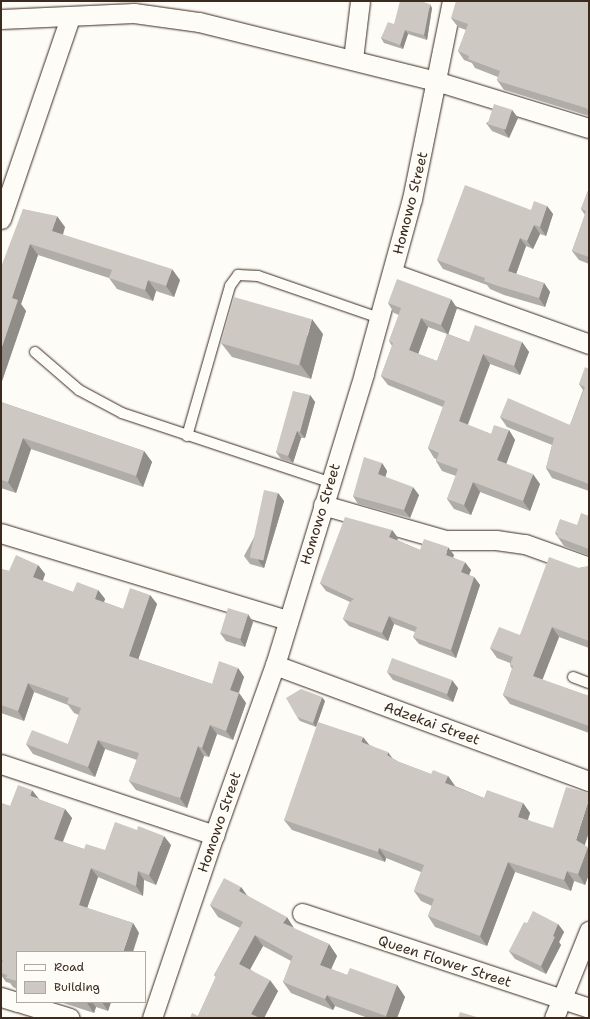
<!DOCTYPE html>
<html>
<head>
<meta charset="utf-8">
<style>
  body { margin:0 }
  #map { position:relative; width:590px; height:1019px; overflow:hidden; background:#fdfcf7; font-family:"Shantell Sans",sans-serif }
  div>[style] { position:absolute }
  .roads { filter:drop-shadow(0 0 1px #3b2a1e) drop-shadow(0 0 1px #3b2a1e) }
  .service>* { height:10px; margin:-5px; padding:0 5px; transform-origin:5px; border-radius:5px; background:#fdfcf7 }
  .minor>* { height:19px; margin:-9.5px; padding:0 9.5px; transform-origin:9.5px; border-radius:9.5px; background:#fdfcf7 }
  .wall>* { inset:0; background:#b0aca7 }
  .shaded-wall>* { inset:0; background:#908c88 }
  .building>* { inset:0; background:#cdc8c2; transform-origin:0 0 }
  span { translate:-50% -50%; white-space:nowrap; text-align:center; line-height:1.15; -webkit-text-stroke:4px #fdfcf7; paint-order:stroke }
  .street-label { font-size:14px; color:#3b2a1e }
  .frame { position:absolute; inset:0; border:2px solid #3b2a1e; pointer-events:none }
  .legend { position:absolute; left:16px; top:951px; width:130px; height:52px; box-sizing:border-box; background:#fdfcf7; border:1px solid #afa8a0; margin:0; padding:5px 7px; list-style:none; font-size:12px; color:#3b2a1e }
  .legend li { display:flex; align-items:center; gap:8px; height:20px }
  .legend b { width:20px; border:1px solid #afa8a0 }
</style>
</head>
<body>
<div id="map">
  <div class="roads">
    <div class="service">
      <div style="left:35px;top:352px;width:58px;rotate:40.8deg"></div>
      <div style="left:79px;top:390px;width:49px;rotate:28.1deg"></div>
      <div style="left:122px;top:413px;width:218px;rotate:18.4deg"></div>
      <div style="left:187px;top:436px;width:156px;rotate:-74deg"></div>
      <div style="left:230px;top:286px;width:14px;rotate:-54deg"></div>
      <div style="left:238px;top:275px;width:20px;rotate:3deg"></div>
      <div style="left:258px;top:276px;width:128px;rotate:19.1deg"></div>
      <div style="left:573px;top:677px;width:17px;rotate:21deg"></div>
    </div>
    <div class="minor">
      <div style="left:1px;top:19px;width:133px;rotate:-2.6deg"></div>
      <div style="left:134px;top:13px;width:66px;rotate:7.9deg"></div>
      <div style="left:199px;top:22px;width:244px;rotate:14deg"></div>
      <div style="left:436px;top:81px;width:160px;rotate:17.1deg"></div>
      <div style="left:353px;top:59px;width:58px;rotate:-83.1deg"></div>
      <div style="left:1px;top:219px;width:213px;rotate:-71.1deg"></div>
      <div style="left:392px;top:273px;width:209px;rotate:19.8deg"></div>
      <div style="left:323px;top:505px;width:127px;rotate:16deg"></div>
      <div style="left:445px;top:540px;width:51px"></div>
      <div style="left:496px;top:540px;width:29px;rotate:8deg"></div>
      <div style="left:525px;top:544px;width:68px;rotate:19.8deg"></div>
      <div style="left:1px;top:533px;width:300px;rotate:16.9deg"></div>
      <div style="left:275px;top:665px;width:335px;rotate:20.3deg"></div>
      <div style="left:1px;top:764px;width:225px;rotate:18.4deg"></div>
      <div style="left:302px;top:913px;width:302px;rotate:18.3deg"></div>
      <div style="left:1px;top:997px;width:17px;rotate:17deg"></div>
      <div style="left:18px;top:1002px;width:54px;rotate:17.1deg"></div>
      <div style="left:152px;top:1018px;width:193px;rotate:-71.3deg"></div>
      <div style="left:214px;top:835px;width:181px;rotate:-70.3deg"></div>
      <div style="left:275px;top:665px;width:305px;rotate:-73deg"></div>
      <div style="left:364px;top:373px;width:180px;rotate:-74.6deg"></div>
      <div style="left:412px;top:199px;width:202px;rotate:-78.6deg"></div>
      <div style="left:554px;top:1018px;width:94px;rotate:-68.1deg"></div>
    </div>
  </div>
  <div class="wall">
    <div style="clip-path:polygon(589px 1px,589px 116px,508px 91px,504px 90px,497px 80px,498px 77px,475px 68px,472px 63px,464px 60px,458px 51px,466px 30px,458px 27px,451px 18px)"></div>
    <div style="clip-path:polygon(432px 8px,427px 40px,408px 34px,403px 49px,384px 43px,381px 38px,394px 24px)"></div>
    <div style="clip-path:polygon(512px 110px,518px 118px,509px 138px,492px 131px,486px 123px)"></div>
    <div style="clip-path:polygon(589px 188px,589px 264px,579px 260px,572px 251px,585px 215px,581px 209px)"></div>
    <div style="clip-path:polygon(547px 206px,553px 214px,546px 236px,540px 234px,533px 249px,526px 246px,516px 274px,544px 283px,550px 292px,545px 307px,504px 295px,490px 289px,487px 285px,443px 269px,437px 260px,531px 210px)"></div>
    <div style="clip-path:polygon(23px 209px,65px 227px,63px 235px,180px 280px,174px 297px,156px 291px,153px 301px,117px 289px,109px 278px,38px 255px,21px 304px,26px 311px,1px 384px)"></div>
    <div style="clip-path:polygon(evenodd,388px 303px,457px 308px,448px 334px,469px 342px,522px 342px,529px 352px,520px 375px,490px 364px,468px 425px,491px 434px,509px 430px,515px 440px,506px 464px,540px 484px,530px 511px,480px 492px,471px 515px,454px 509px,447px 499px,456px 476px,442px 471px,436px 461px,436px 459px,434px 458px,428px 448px,443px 407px,388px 385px,381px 376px,392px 346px,389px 341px,399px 315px,394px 313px,388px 303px,428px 327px,447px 334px,437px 361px,418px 354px,428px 327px)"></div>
    <div style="clip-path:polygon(323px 334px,311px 379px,232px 357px,221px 343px)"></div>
    <div style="clip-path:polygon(589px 369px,589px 491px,552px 478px,546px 468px,552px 445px,507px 427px,500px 417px,570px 425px,583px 390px,579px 384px)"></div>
    <div style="clip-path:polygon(310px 395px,315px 402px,305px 438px,301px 438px,293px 463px,281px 459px,276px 452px)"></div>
    <div style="clip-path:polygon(1px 402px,144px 451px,152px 462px,143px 487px,31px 449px,16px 493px,1px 488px)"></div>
    <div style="clip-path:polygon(382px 463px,387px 471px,385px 477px,419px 495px,410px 518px,358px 504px,353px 496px)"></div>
    <div style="clip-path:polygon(278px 493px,284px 501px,264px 568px,250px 564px,244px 556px)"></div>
    <div style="clip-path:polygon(589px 516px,589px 556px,564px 546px,555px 533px,577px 525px)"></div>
    <div style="clip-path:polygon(392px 530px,398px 538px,397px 540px,420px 550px,454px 555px,453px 557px,471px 570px,469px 575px,474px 577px,480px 585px,456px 658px,419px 644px,413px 637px,415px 632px,394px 624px,388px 641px,349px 626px,343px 619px,350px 602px,326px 591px,320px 583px)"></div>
    <div style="clip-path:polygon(38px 565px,45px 574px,43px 581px,73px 592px,98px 590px,105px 599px,104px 602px,123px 609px,150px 595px,157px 604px,138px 659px,212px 684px,238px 668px,244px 677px,239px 693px,246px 703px,233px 740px,217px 734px,209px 757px,204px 756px,187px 808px,136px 790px,129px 781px,137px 760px,105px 749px,95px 777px,33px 754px,26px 744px,68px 744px,79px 715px,74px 713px,68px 705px,34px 692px,24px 721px,1px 713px,1px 569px,9px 571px)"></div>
    <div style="clip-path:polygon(589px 566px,589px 648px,559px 637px,542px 680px,589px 696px,589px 733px,510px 704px,503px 695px,512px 669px,510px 665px,510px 663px,497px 658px,490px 648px,520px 635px,579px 568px)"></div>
    <div style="clip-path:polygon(253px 622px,245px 647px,226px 641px,220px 633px)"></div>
    <div style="clip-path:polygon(387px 672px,458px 688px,453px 702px,393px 680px)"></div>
    <div style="clip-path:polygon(325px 701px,316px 727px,300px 721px,297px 717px)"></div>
    <div style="clip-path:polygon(370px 745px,399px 762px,431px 774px,448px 776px,455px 786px,484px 798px,523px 803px,530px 813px,528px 820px,585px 846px,589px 849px,589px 874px,585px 885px,574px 881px,571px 891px,515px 872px,487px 946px,435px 927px,428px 916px,432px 906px,421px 901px,414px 891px,421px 872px,386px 858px,385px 862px,292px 830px,284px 820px)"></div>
    <div style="clip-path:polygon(38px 799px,65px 809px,72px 818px,63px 842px,84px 849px,105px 850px,171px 845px,156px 885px,144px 880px,143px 896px,98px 877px,87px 908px,133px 923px,139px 933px,17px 952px,17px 989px,13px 987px,10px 983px,6px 982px,1px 975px,1px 803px,10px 806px)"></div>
    <div style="clip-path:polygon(241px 887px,246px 895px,294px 929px,329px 944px,337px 956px,331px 969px,347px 975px,397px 985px,405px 997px,397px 1018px,368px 1018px,335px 1006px,333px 1010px,291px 993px,283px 982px,291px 961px,263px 946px,250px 969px,278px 991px,264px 1018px,190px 1018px,198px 1016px,216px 977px,214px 975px,240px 928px,218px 917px,210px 905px)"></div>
    <div style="clip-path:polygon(558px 924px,564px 932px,559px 942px,561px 945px,546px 974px,515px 959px,509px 951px)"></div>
    <div style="clip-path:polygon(60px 1002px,111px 1002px,108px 1011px,96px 1007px,94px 1013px)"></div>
  </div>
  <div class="shaded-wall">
    <div style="clip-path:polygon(430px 4px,432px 8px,427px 40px,424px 35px)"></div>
    <div style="clip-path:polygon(405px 30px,408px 34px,403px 49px,400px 45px)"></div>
    <div style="clip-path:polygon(512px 110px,518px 118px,509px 138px,504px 130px)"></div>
    <div style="clip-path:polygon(547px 206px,553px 214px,546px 236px,540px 227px)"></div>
    <div style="clip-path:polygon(57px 216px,65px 227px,60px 242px,52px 231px)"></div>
    <div style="clip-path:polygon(534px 225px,540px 234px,533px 249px,527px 241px)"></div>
    <div style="clip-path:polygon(520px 238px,526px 246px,514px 280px,508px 271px)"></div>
    <div style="clip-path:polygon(30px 244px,38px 255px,21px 304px,26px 311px,1px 384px,1px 350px,12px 298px)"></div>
    <div style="clip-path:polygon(172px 269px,180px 280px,174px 297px,166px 286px)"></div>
    <div style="clip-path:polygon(148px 280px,156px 291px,153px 301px,145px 290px)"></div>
    <div style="clip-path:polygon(544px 283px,550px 292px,545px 307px,539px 298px)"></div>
    <div style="clip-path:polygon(451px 299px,457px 308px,448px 335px,441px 325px)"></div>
    <div style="clip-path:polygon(421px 318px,428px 327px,416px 360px,409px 350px)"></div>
    <div style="clip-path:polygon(312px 319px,323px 334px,311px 379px,300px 364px)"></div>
    <div style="clip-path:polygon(522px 342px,529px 352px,520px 375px,514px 366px)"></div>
    <div style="clip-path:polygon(483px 354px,490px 364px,465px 431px,459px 421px)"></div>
    <div style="clip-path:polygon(310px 395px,315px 402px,305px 438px,300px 432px)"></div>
    <div style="clip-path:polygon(509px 430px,515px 440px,504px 470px,497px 460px)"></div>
    <div style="clip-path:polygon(297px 431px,301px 438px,293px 463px,288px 456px)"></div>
    <div style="clip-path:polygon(23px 438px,31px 449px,16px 493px,8px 482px)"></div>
    <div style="clip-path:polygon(144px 451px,152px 462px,143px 487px,136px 476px)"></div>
    <div style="clip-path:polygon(382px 463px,387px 471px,384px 482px,378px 474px)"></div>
    <div style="clip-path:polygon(533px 474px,540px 484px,530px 511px,523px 501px)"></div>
    <div style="clip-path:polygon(473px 482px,480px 492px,471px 515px,464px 505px)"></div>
    <div style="clip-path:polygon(413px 487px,419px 495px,410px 518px,404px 510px)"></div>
    <div style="clip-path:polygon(278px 493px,284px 501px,264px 568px,258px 560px)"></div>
    <div style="clip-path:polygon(392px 530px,398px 538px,395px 545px,389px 537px)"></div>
    <div style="clip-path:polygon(448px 547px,454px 555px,451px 562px,446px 555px)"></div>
    <div style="clip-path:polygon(465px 562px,471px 570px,467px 580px,461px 572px)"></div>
    <div style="clip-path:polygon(38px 565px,45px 574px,40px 587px,33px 577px)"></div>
    <div style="clip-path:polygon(474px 577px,480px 585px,456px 658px,451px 650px)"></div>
    <div style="clip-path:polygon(98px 590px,105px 599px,102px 608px,95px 599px)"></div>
    <div style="clip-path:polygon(150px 595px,157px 604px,136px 666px,129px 656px)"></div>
    <div style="clip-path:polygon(248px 614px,253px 622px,245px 647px,240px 639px)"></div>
    <div style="clip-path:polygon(389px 616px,394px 624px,388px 641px,382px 633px)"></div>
    <div style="clip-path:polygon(552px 627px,559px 637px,540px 686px,533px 676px)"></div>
    <div style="clip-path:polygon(238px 668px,244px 677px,236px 699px,230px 690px)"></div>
    <div style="clip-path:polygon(452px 680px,458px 688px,453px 702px,447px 695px)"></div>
    <div style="clip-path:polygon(28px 683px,34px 692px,24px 721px,18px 711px)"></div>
    <div style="clip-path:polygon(239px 693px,246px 703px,233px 740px,226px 731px)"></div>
    <div style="clip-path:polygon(322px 697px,325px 701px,316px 727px,313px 723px)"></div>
    <div style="clip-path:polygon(210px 725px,217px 734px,209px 757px,202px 748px)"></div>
    <div style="clip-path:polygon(363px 737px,371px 747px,361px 742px)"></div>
    <div style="clip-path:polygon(98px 740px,105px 749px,95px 777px,88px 767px)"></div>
    <div style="clip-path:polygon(198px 746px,204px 756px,187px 808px,180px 798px)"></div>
    <div style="clip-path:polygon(388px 752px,395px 762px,387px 755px)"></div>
    <div style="clip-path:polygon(448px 776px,455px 786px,445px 783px)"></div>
    <div style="clip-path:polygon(32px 790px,39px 799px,30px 796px)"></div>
    <div style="clip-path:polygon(589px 799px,589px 832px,583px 851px,576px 840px)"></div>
    <div style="clip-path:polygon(523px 803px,530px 813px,525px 827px,518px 817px)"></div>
    <div style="clip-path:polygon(65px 809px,72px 818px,60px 848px,54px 839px)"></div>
    <div style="clip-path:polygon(164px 836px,171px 845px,156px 885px,149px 875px)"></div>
    <div style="clip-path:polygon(588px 847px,589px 849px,589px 874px,585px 885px,578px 874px)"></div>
    <div style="clip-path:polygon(379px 848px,386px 858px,385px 862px,378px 852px)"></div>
    <div style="clip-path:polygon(508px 862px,515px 872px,487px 946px,480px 936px)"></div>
    <div style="clip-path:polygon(91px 868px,98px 877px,85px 914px,79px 905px)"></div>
    <div style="clip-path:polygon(138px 871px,144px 880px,143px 896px,136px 886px)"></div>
    <div style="clip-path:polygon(567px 871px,574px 881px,571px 891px,564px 880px)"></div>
    <div style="clip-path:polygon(241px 887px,249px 898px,239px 891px)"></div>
    <div style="clip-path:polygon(287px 917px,294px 928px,283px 923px)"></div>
    <div style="clip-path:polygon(133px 923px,139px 933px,133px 952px,123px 952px)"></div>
    <div style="clip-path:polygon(558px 924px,564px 932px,559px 942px,561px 945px,546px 974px,541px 966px,553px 936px)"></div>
    <div style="clip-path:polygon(255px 935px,263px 946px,247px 975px,239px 964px)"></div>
    <div style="clip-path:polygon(329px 944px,337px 956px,328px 976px,320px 965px)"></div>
    <div style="clip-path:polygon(270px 980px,278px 991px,264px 1018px,254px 1018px,251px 1014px)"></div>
    <div style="clip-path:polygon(397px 985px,405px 997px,397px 1018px,387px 1018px,386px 1016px)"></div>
    <div style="clip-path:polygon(327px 995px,335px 1006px,333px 1010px,325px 999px)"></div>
    <div style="clip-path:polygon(88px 1002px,92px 1002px,96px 1007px,94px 1013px,87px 1003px)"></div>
    <div style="clip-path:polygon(102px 1002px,111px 1002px,108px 1011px)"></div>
  </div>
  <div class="building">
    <div style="clip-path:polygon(400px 1px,420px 1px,430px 4px,424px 35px,405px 30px,400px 45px,381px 38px,388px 22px,394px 24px)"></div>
    <div style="clip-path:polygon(456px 1px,589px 1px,589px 111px,586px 108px,501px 82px,497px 80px,500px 71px,468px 59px,469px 56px,458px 51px,468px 24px,451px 18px)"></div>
    <div style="left:494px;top:104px;width:19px;height:21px;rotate:18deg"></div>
    <div style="clip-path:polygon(465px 185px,531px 210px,534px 201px,547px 206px,540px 227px,534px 225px,527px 241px,520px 238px,508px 271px,544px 283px,539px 298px,498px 286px,484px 281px,485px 278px,437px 260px)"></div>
    <div style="clip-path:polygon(589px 188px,589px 257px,572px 251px,586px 211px,581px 209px)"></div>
    <div style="clip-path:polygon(23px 209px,57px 216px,52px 231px,172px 269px,166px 286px,148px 280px,145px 290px,109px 278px,112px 270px,30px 244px,12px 298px,18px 300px,1px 350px,1px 267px)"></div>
    <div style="clip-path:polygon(397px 279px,451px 299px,441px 325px,421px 318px,409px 350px,437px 361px,447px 334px,469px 342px,475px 325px,522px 342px,514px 366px,483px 354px,459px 421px,491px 434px,494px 425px,509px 430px,497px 460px,533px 474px,523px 501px,473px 482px,464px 505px,447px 499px,458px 469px,436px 461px,439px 453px,428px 448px,445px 401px,381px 376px,393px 343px,389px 341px,401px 308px,388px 303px)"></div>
    <div style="left:234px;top:297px;width:81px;height:48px;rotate:16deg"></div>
    <div style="clip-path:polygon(585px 367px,589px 369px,589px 484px,546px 468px,554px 438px,500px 417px,508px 398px,570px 425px,585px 387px,579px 384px)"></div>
    <div style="clip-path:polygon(293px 391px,310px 395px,300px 432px,297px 431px,288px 456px,276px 452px)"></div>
    <div style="clip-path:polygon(1px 402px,144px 451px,136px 476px,23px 438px,8px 482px,1px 480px,1px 433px,2px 431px,1px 430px)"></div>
    <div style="clip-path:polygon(364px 457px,382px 463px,378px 474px,413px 487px,404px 510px,353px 496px)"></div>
    <div style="left:264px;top:490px;width:14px;height:69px;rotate:12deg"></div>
    <div style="clip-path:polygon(581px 513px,589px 516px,589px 549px,557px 537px,558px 534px,555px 533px,560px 519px,577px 525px)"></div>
    <div style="clip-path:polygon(345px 517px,392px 530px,389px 537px,420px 550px,424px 539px,448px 547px,446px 555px,465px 562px,461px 572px,474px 577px,451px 650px,413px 637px,417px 627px,389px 616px,382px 633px,343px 619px,349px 603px,354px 599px,320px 583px)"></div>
    <div style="clip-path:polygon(16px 555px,38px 565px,33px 577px,73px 592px,77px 582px,98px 590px,95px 599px,123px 609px,130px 588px,150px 595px,129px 656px,212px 684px,219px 661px,238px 668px,230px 690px,239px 693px,226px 731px,210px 725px,202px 748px,198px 746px,180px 798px,129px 781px,139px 753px,98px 740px,88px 767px,26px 744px,32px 730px,68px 744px,81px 708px,67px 703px,69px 698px,28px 683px,18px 711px,1px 705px,1px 569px,9px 571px)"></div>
    <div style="clip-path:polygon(549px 557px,579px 568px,589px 566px,589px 641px,552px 627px,533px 676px,589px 696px,589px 726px,503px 695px,513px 666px,510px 665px,513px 657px,490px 648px,499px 627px,520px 635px)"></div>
    <div style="left:228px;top:608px;width:21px;height:26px;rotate:17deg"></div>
    <div style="left:392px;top:658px;width:64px;height:15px;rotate:20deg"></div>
    <div style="clip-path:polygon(301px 689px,322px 697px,313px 723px,297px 717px,286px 698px)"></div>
    <div style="clip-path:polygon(318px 722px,363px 737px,361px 742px,388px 752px,387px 755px,399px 762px,431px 774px,433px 770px,448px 776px,445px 783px,484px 798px,487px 790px,523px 803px,518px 817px,553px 828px,566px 787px,589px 793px,589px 799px,576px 840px,588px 847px,578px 874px,567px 871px,564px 880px,508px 862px,480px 936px,428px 916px,434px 899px,414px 891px,424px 865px,379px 848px,378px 852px,284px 820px)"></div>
    <div style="clip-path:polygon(18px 785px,32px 790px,30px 796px,65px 809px,54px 839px,84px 849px,86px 844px,105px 850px,115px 822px,137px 830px,138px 826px,164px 836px,149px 875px,138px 871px,136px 886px,91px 868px,79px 905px,133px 923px,123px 952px,17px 952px,17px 981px,6px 978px,7px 975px,1px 973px,1px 966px,3px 960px,1px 959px,1px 803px,10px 806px)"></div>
    <div style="clip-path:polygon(224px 878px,241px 887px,239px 891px,287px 917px,283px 923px,329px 944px,320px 965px,347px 975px,350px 968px,397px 985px,386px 1016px,327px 995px,325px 999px,283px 982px,293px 956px,255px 935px,239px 964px,270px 980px,251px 1014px,260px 1018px,190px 1018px,192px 1013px,198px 1016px,216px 976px,214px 975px,243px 922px,210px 905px)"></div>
    <div style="clip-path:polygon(533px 911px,558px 924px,553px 936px,555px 937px,541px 966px,509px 951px,524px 922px,527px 923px)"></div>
    <div style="clip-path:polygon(460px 1012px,480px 1018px,458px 1018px)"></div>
  </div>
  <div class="street-label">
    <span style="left:410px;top:203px;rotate:-76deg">Homowo Street</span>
    <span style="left:320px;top:514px;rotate:-73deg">Homowo Street</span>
    <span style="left:432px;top:723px;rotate:20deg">Adzekai Street</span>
    <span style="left:219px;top:822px;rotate:-71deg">Homowo Street</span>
    <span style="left:445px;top:961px;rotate:18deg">Queen Flower Street</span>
  </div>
  <div class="frame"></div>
  <ul class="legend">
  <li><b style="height:5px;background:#fdfcf7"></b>Road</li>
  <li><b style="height:11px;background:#cdc8c2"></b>Building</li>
  </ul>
</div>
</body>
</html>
